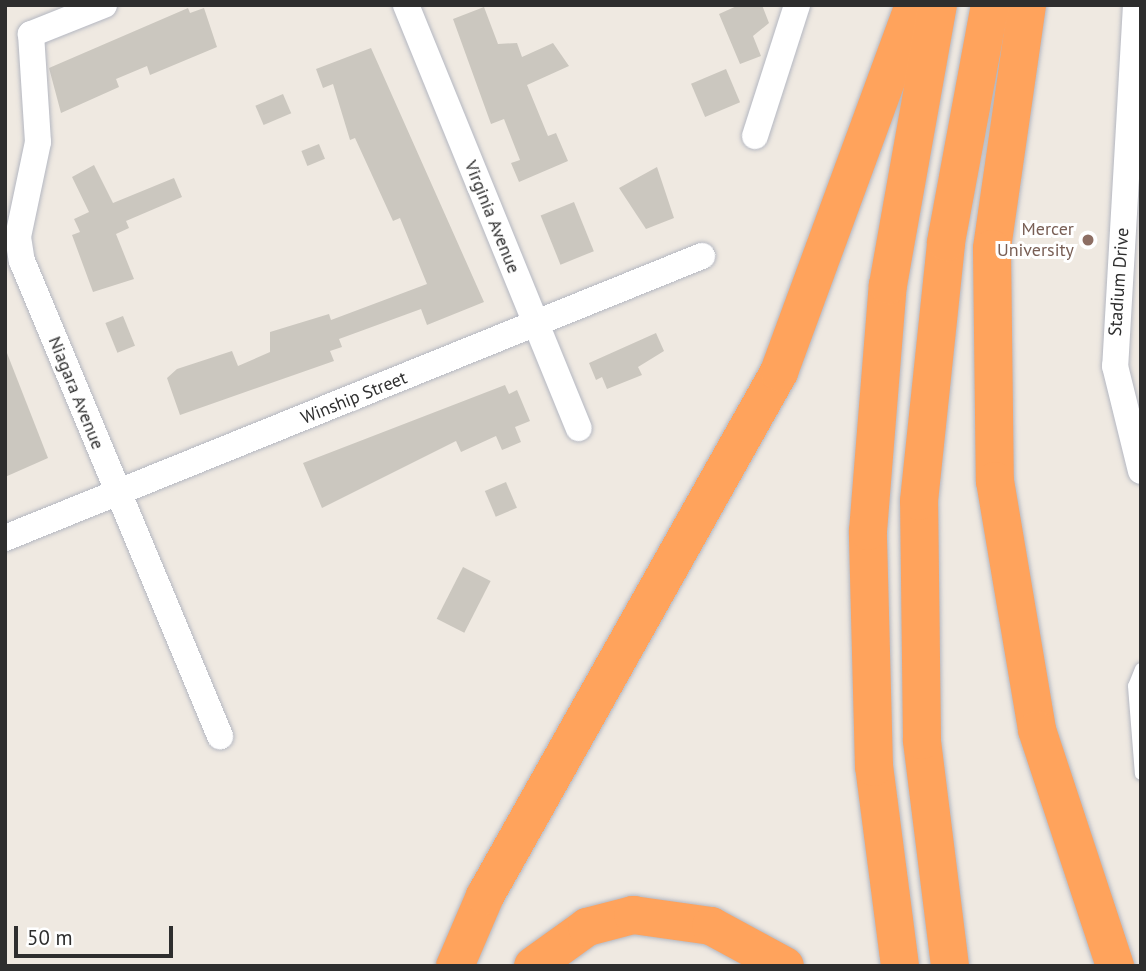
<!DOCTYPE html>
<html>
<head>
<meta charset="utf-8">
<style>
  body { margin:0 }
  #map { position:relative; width:1146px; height:971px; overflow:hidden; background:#efe9e1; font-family:"PT Sans",sans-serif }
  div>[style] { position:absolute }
  .building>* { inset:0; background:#cbc7bf; transform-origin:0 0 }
  .roads { filter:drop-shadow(0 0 2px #b4b7c1) drop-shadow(0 0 2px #b4b7c1) }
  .lane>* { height:12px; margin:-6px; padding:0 6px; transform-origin:6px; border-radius:6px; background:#fff }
  .street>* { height:26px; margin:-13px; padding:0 13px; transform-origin:13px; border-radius:13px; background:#fff }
  .highway>* { height:38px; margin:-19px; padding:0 19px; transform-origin:19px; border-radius:19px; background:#ffa35c }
  .dots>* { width:19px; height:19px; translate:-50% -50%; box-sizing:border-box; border:4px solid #fff; border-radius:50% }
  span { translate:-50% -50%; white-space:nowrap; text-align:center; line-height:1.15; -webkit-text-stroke:6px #fff; paint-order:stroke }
  .street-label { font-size:18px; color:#2e2e2e }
  .education-label { font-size:18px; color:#785e54 }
  .right { translate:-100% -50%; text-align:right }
  .frame { position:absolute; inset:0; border:7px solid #2e2e2e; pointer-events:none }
  .scale { position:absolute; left:14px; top:926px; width:159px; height:32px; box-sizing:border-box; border:4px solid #2e2e2e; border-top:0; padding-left:9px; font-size:21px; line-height:24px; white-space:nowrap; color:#2e2e2e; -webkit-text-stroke:5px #fff; paint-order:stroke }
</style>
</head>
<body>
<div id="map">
  <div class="building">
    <div style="clip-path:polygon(739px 5px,762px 5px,769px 23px,753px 36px,761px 56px,740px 64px,719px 14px)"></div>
    <div style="clip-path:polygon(484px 7px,498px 44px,517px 43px,522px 57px,553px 43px,569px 66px,527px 85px,548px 136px,556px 133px,568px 161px,519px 182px,511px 163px,520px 160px,504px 119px,491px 124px,453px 19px)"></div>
    <div style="clip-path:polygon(188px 8px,190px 13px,204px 8px,217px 47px,150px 75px,147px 66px,116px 79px,119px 87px,61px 113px,49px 68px)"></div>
    <div style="clip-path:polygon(371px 48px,484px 302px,427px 325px,421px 309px,339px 339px,342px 347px,330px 351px,334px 361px,180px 415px,167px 378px,177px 369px,232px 351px,238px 366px,270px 352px,270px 332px,329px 314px,331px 320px,427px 284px,400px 218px,393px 221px,355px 138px,350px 140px,333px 84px,323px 88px,316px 69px)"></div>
    <div style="left:726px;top:69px;width:36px;height:38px;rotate:67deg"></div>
    <div style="left:283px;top:94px;width:21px;height:30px;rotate:67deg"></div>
    <div style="left:319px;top:144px;width:16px;height:19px;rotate:68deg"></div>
    <div style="clip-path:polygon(94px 165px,113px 203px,174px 178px,182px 197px,126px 221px,129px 228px,116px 234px,134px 279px,93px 292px,72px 235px,80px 232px,74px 219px,89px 212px,72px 177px)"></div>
    <div style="clip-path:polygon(657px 167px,674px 218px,646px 229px,619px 188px)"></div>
    <div style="left:574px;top:202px;width:53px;height:36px;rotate:68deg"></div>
    <div style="left:123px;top:316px;width:32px;height:19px;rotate:68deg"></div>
    <div style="clip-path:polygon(656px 333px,664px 351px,638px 367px,642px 375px,607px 389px,602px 377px,596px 380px,589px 363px)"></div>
    <div style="clip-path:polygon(5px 348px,48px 458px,5px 477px)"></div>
    <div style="clip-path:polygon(505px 385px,509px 394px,517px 390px,530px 421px,515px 427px,521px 442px,502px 450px,496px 436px,461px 452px,456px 441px,322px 508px,303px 463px)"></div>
    <div style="left:506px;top:482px;width:28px;height:23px;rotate:67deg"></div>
    <div style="left:463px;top:567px;width:31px;height:58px;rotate:27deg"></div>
  </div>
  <div class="roads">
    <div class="lane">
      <div style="left:1141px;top:669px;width:18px;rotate:112deg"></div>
      <div style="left:1134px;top:686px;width:88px;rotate:85.5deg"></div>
    </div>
    <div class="street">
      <div style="left:104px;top:5px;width:79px;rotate:158.3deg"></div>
      <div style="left:31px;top:34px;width:108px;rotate:86.3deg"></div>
      <div style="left:38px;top:142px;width:97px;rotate:101.9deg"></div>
      <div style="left:18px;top:237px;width:24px;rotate:81deg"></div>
      <div style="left:22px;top:261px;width:515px;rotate:67.37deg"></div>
      <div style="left:406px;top:5px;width:457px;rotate:67.8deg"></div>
      <div style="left:1136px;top:5px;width:362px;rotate:93.3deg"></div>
      <div style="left:1115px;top:366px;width:108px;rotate:76.1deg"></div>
      <div style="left:755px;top:136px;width:138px;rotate:-72.2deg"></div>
      <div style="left:5px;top:538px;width:752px;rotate:-22.03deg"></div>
    </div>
    <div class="highway">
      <div style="left:1027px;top:5px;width:246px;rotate:98.2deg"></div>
      <div style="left:992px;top:249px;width:232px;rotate:89.3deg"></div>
      <div style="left:995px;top:481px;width:253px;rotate:80.4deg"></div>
      <div style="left:1037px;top:730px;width:249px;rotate:71.7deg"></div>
      <div style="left:455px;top:966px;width:76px;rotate:-66.8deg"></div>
      <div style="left:485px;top:896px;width:601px;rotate:-60.7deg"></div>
      <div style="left:779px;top:372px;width:391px;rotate:-69.8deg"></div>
      <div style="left:533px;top:966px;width:67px;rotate:-35.8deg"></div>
      <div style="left:587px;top:927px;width:48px;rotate:-14.6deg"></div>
      <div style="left:633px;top:915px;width:79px;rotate:8deg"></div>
      <div style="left:711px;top:926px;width:84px;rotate:28.4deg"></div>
      <div style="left:900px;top:966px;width:201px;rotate:-97.4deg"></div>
      <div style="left:874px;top:767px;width:236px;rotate:-91.5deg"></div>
      <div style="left:868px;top:531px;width:247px;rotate:-85.4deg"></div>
      <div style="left:888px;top:285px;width:284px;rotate:-79.9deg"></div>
      <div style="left:950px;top:966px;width:228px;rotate:-97.1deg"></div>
      <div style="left:922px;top:740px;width:239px;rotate:-90.7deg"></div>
      <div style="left:919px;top:501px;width:260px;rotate:-84deg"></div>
      <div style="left:946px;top:242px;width:241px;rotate:-79.5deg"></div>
    </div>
  </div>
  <div class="dots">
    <div style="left:1088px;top:240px;background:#8d6e63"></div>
  </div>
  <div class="street-label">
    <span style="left:492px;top:217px;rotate:68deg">Virginia Avenue</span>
    <span style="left:1119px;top:282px;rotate:-86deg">Stadium Drive</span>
    <span style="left:76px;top:393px;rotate:68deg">Niagara Avenue</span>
    <span style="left:354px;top:398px;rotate:-22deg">Winship Street</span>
  </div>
  <div class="education-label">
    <span class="right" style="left:1074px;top:240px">Mercer<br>University</span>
  </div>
  <div class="frame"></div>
  <div class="scale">50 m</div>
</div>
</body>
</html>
